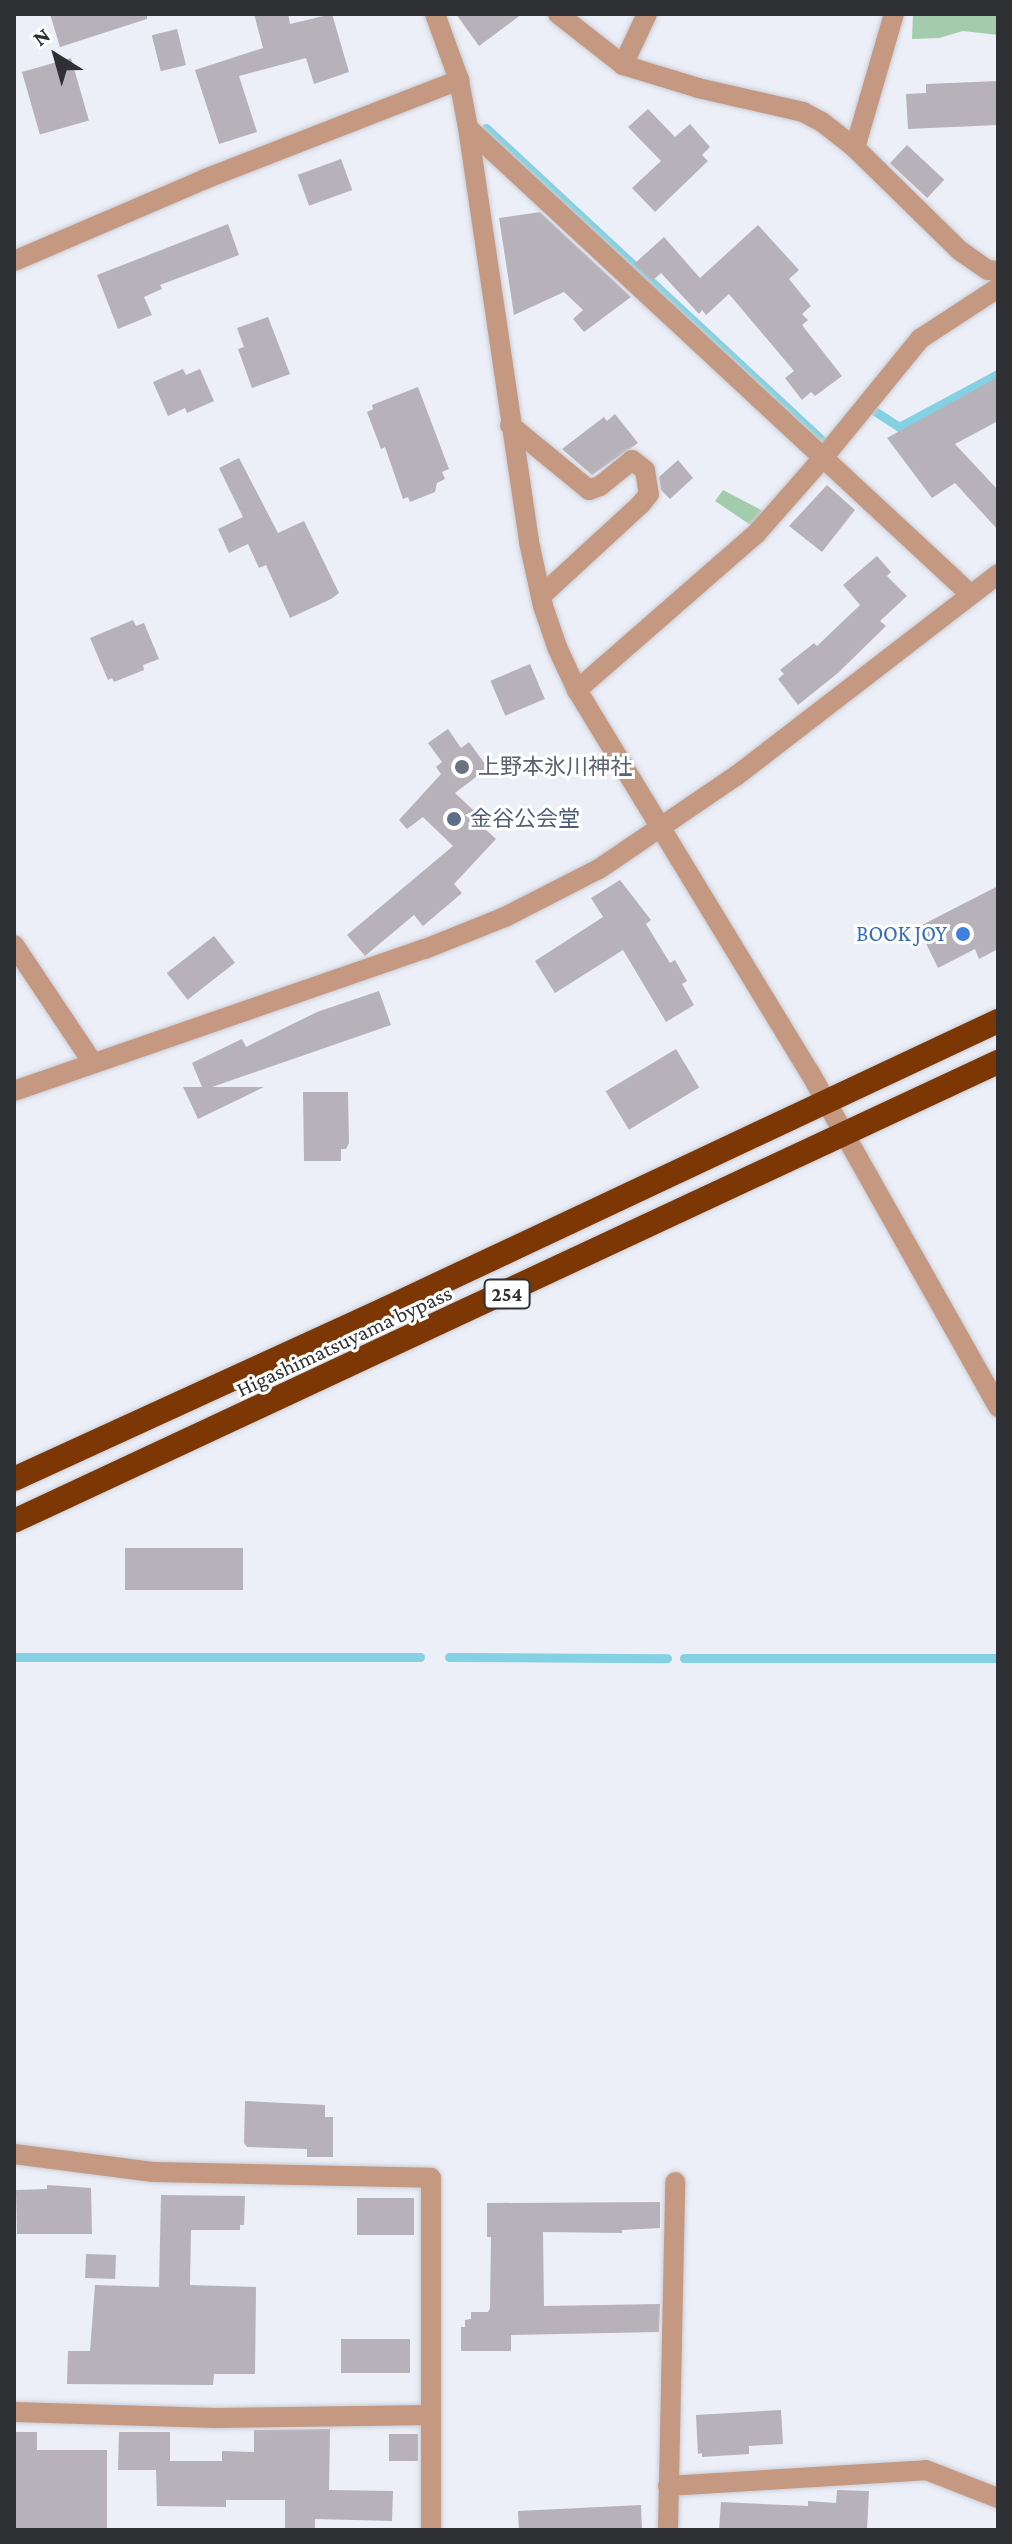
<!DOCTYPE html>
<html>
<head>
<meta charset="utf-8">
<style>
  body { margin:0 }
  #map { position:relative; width:1012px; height:2544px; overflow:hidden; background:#eceff8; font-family:"Crimson Pro","Noto Sans JP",serif }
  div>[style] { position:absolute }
  .green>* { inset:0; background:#a3ccad }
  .stream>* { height:9px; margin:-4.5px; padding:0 4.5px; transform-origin:4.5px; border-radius:4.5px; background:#83d1e2 }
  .building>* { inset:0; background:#b7b1b9; transform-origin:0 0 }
  .roads { filter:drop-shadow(0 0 2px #cacdd5) drop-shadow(0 0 2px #cacdd5) }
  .minor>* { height:20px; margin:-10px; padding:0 10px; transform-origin:10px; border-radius:10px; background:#c59881 }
  .highway>* { height:24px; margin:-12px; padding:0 12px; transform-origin:12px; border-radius:12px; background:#7d3704 }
  .dots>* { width:22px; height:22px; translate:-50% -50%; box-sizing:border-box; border:4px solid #fff; border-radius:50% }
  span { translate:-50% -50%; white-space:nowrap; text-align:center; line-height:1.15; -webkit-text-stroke:6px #fff; paint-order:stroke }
  .shield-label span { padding:2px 6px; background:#fff; border:2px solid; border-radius:6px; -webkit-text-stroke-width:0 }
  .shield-label { font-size:20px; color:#2f3033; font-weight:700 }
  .worship-label { font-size:22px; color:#5b616d }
  .left { translate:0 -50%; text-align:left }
  .service-label { font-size:22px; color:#4e5e75 }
  .shop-label { font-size:22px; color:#366cbe }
  .right { translate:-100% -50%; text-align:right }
  .street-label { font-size:22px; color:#2f3033 }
  .frame { position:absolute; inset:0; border:16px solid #2f3033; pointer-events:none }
  .north { position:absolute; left:16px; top:16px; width:80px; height:80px; -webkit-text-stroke:6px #fff; paint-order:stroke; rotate:323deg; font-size:22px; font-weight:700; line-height:32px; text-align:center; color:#2f3033 }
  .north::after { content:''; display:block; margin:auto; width:28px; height:36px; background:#2f3033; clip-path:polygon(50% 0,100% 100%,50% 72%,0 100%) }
</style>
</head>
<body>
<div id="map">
  <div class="green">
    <div style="clip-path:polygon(913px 14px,998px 14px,998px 35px,963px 31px,939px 38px,912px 39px)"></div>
    <div style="clip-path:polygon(723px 490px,767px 513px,755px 528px,715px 501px)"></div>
  </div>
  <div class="stream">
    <div style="left:486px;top:128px;width:466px;rotate:42.9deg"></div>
    <div style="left:827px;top:445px;width:6px;rotate:-51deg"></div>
    <div style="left:867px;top:406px;width:38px;rotate:33deg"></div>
    <div style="left:899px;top:427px;width:112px;rotate:-28.2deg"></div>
    <div style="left:14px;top:1657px;width:406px"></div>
    <div style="left:449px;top:1657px;width:218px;rotate:0.3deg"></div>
    <div style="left:684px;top:1658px;width:314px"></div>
  </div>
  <div class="building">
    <div style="clip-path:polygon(50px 14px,147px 14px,147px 19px,60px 47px)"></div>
    <div style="clip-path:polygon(254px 14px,288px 14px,290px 24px,332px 14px,349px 72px,314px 84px,306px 58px,239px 76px,257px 132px,219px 144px,195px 70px,263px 48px)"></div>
    <div style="clip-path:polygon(456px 14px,522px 14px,479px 46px)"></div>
    <div style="left:177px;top:29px;width:37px;height:26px;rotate:76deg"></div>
    <div style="left:71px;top:58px;width:65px;height:51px;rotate:74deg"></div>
    <div style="clip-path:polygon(998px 81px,998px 125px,908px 129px,906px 94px,926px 93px,926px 84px)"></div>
    <div style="clip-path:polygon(648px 109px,675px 137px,690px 124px,710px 147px,702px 155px,708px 161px,655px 212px,632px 188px,661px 161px,628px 127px)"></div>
    <div style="left:907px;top:145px;width:51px;height:25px;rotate:43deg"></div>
    <div style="left:341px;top:159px;width:33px;height:46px;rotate:70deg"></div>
    <div style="clip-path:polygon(540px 212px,631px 297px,584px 332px,573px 319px,583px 310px,564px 292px,514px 315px,499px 218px)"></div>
    <div style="clip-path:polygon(228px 224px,239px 255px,160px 285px,162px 289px,144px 297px,152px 315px,118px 329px,97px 275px)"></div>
    <div style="clip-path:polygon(758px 225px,799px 270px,789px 279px,811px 306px,802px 314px,808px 320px,802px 325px,842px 376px,815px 396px,811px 392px,802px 400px,785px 378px,794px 371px,729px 294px,706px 315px,702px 310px,699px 314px,661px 273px,652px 281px,634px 264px,664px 237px,700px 278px)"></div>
    <div style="clip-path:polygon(268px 317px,290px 374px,252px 388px,238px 349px,244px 347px,237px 328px)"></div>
    <div style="clip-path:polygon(183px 369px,186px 375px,200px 369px,214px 401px,187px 413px,185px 408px,168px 416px,153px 382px)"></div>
    <div style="clip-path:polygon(998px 377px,998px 421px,955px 444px,998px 490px,998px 530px,955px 483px,932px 498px,887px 438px)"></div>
    <div style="clip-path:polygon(418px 387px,449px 469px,442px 472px,445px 479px,437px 483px,435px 492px,410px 502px,408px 497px,403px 499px,385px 447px,381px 449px,367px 412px,373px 409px,372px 405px)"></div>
    <div style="clip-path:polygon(615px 414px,638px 443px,592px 475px,562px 449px,604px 417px,607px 421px)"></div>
    <div style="clip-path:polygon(239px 458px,278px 533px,304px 521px,339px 593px,331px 599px,290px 618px,266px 565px,259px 568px,248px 544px,229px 553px,218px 529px,243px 517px,219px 468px)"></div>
    <div style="clip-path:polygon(678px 460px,693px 478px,670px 499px,661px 490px,659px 477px)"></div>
    <div style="clip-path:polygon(827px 485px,855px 510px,822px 552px,789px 526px)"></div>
    <div style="clip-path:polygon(877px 556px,891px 572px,887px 576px,907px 596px,880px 621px,886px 626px,838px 673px,798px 705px,778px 679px,784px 674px,780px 670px,814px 643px,817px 646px,860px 605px,843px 585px)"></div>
    <div style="clip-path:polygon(133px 620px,136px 626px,144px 623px,159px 659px,143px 665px,144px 670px,114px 682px,112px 678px,108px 680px,90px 638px)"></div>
    <div style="left:530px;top:664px;width:38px;height:43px;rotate:67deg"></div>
    <div style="clip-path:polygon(448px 729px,461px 748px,469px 742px,488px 768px,455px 793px,488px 824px,484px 828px,496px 839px,454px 884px,462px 893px,423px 926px,414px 915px,365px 956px,347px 935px,453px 846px,423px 817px,407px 829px,399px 820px,441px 774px,436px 767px,442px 762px,428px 743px)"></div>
    <div style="clip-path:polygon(620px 880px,651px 920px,646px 924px,670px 963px,675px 960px,687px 981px,682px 984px,694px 1005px,666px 1022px,623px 950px,555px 993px,535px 961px,603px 917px,591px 898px)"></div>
    <div style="clip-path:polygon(998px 886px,998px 949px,979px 959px,975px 949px,938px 968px,918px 927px)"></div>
    <div style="left:214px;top:936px;width:34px;height:60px;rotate:52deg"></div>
    <div style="clip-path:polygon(379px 991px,391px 1025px,212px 1087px,264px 1087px,198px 1119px,183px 1087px,202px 1087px,192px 1063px,242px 1039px,246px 1047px,317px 1012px)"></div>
    <div style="left:676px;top:1049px;width:45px;height:82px;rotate:59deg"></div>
    <div style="clip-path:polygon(303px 1092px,348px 1092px,349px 1143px,346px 1149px,341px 1149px,341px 1161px,304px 1161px)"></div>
    <div style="left:243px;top:1548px;width:42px;height:118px;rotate:90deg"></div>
    <div style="clip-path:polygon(245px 2101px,325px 2105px,325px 2117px,333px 2117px,333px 2157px,307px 2157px,307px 2149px,247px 2147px,244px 2143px)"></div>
    <div style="clip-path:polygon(47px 2185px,91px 2188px,92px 2234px,17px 2234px,16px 2190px,47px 2189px)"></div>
    <div style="clip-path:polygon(161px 2195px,245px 2196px,244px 2225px,240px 2225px,240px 2230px,191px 2230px,190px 2285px,256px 2287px,255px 2374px,214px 2374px,213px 2385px,67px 2384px,68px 2351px,90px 2351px,95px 2285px,159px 2287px)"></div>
    <div style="left:357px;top:2198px;width:57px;height:37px"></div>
    <div style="clip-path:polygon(660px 2202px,660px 2228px,622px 2230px,622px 2233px,543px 2232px,544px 2306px,660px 2304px,659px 2332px,511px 2335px,511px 2351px,461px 2351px,461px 2327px,465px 2327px,465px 2320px,471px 2319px,471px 2312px,488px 2312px,490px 2308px,491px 2237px,487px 2237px,487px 2203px)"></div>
    <div style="left:86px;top:2254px;width:30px;height:24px;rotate:2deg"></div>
    <div style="left:410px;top:2339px;width:34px;height:69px;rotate:90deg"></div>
    <div style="clip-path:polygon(781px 2410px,783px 2444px,749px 2446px,749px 2454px,702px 2457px,702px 2453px,698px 2454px,696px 2415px)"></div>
    <div style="clip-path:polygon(330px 2429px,329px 2490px,393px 2491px,392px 2521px,315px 2519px,315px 2529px,285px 2530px,285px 2500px,226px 2500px,226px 2507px,157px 2506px,156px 2470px,118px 2470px,119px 2432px,170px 2432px,170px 2461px,222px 2461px,222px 2451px,254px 2452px,254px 2430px)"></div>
    <div style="clip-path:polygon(14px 2432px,37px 2432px,37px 2450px,107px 2450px,107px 2530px,14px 2530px)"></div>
    <div style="left:389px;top:2434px;width:29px;height:27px"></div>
    <div style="clip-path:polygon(837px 2490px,869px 2491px,867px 2530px,719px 2530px,721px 2502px,808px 2506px,808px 2501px,836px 2503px)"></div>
    <div style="clip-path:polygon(641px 2505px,642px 2530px,519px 2530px,518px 2511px)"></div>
  </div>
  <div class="roads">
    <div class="minor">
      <div style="left:435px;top:14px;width:70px;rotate:70deg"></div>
      <div style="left:459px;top:80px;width:49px;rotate:79.4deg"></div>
      <div style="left:468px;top:128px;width:418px;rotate:81.6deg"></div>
      <div style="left:529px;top:542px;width:66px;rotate:77.7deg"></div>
      <div style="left:543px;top:606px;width:43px;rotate:71.1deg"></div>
      <div style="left:557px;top:647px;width:47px;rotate:65.1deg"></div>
      <div style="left:577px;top:690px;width:446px;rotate:58.7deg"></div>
      <div style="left:809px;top:1071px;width:386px;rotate:60.6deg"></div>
      <div style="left:558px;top:14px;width:83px;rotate:38.1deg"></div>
      <div style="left:623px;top:65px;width:78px;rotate:17deg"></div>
      <div style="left:698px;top:88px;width:108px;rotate:12.9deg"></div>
      <div style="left:803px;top:112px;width:21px;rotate:28deg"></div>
      <div style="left:822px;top:122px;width:42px;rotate:38.2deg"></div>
      <div style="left:855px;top:148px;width:146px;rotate:44.4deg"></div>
      <div style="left:959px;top:250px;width:35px;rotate:35deg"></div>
      <div style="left:988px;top:270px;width:10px;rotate:6deg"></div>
      <div style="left:623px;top:65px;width:56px;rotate:-64.8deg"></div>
      <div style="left:468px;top:128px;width:685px;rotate:42.87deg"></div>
      <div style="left:855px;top:148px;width:140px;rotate:-73.8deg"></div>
      <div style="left:14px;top:261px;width:208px;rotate:-23.2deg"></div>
      <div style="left:205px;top:179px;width:273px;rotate:-21.3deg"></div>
      <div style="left:510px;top:425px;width:102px;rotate:39.4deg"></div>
      <div style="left:589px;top:490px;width:12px;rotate:-20deg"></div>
      <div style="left:600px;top:486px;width:41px;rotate:-39.1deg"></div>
      <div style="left:632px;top:460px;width:16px;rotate:38deg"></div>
      <div style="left:645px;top:470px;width:24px;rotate:81deg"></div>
      <div style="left:649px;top:494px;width:13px;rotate:129deg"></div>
      <div style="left:641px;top:504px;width:136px;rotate:137.4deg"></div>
      <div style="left:577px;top:690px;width:237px;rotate:-41.1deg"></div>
      <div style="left:756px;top:534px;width:101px;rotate:-48.6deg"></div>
      <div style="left:823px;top:458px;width:154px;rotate:-50.8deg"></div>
      <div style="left:920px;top:339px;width:93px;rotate:-33.2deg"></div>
      <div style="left:14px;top:945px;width:142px;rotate:56.2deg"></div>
      <div style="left:14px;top:1091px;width:435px;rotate:-19.1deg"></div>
      <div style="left:425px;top:949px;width:86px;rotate:-21.8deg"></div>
      <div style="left:505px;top:917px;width:106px;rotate:-27.1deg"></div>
      <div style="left:599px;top:869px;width:166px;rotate:-34.2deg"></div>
      <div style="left:736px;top:776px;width:331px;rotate:-37.6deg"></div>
      <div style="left:14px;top:2154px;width:140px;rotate:7.4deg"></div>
      <div style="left:153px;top:2172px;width:278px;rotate:1.2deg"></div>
      <div style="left:431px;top:2178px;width:352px;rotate:90deg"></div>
      <div style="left:14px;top:2412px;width:202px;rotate:1.7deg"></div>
      <div style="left:216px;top:2418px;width:215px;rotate:-0.8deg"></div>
      <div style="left:668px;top:2486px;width:258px;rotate:-3.5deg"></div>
      <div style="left:926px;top:2470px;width:77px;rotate:21.3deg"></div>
      <div style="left:668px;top:2530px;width:348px;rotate:-88.8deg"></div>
    </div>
    <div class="highway">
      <div style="left:14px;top:1479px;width:408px;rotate:-24.6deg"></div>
      <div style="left:385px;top:1309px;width:677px;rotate:-25.17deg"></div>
      <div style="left:14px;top:1521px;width:1086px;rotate:-25.01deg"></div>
    </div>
  </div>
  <div class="dots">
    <div style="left:462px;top:767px;background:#6b7280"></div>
    <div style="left:454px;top:819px;background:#5c6f8a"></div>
    <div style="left:963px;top:934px;background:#3f7fe0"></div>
  </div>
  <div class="shield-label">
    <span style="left:507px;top:1294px">254</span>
  </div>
  <div class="worship-label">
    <span class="left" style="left:478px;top:767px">上野本氷川神社</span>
  </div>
  <div class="service-label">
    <span class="left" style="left:470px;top:819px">金谷公会堂</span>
  </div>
  <div class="shop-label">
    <span class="right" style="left:947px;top:934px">BOOK JOY</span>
  </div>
  <div class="street-label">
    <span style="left:344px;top:1341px;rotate:-25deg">Higashimatsuyama bypass</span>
  </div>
  <div class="frame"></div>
  <div class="north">N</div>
</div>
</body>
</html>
